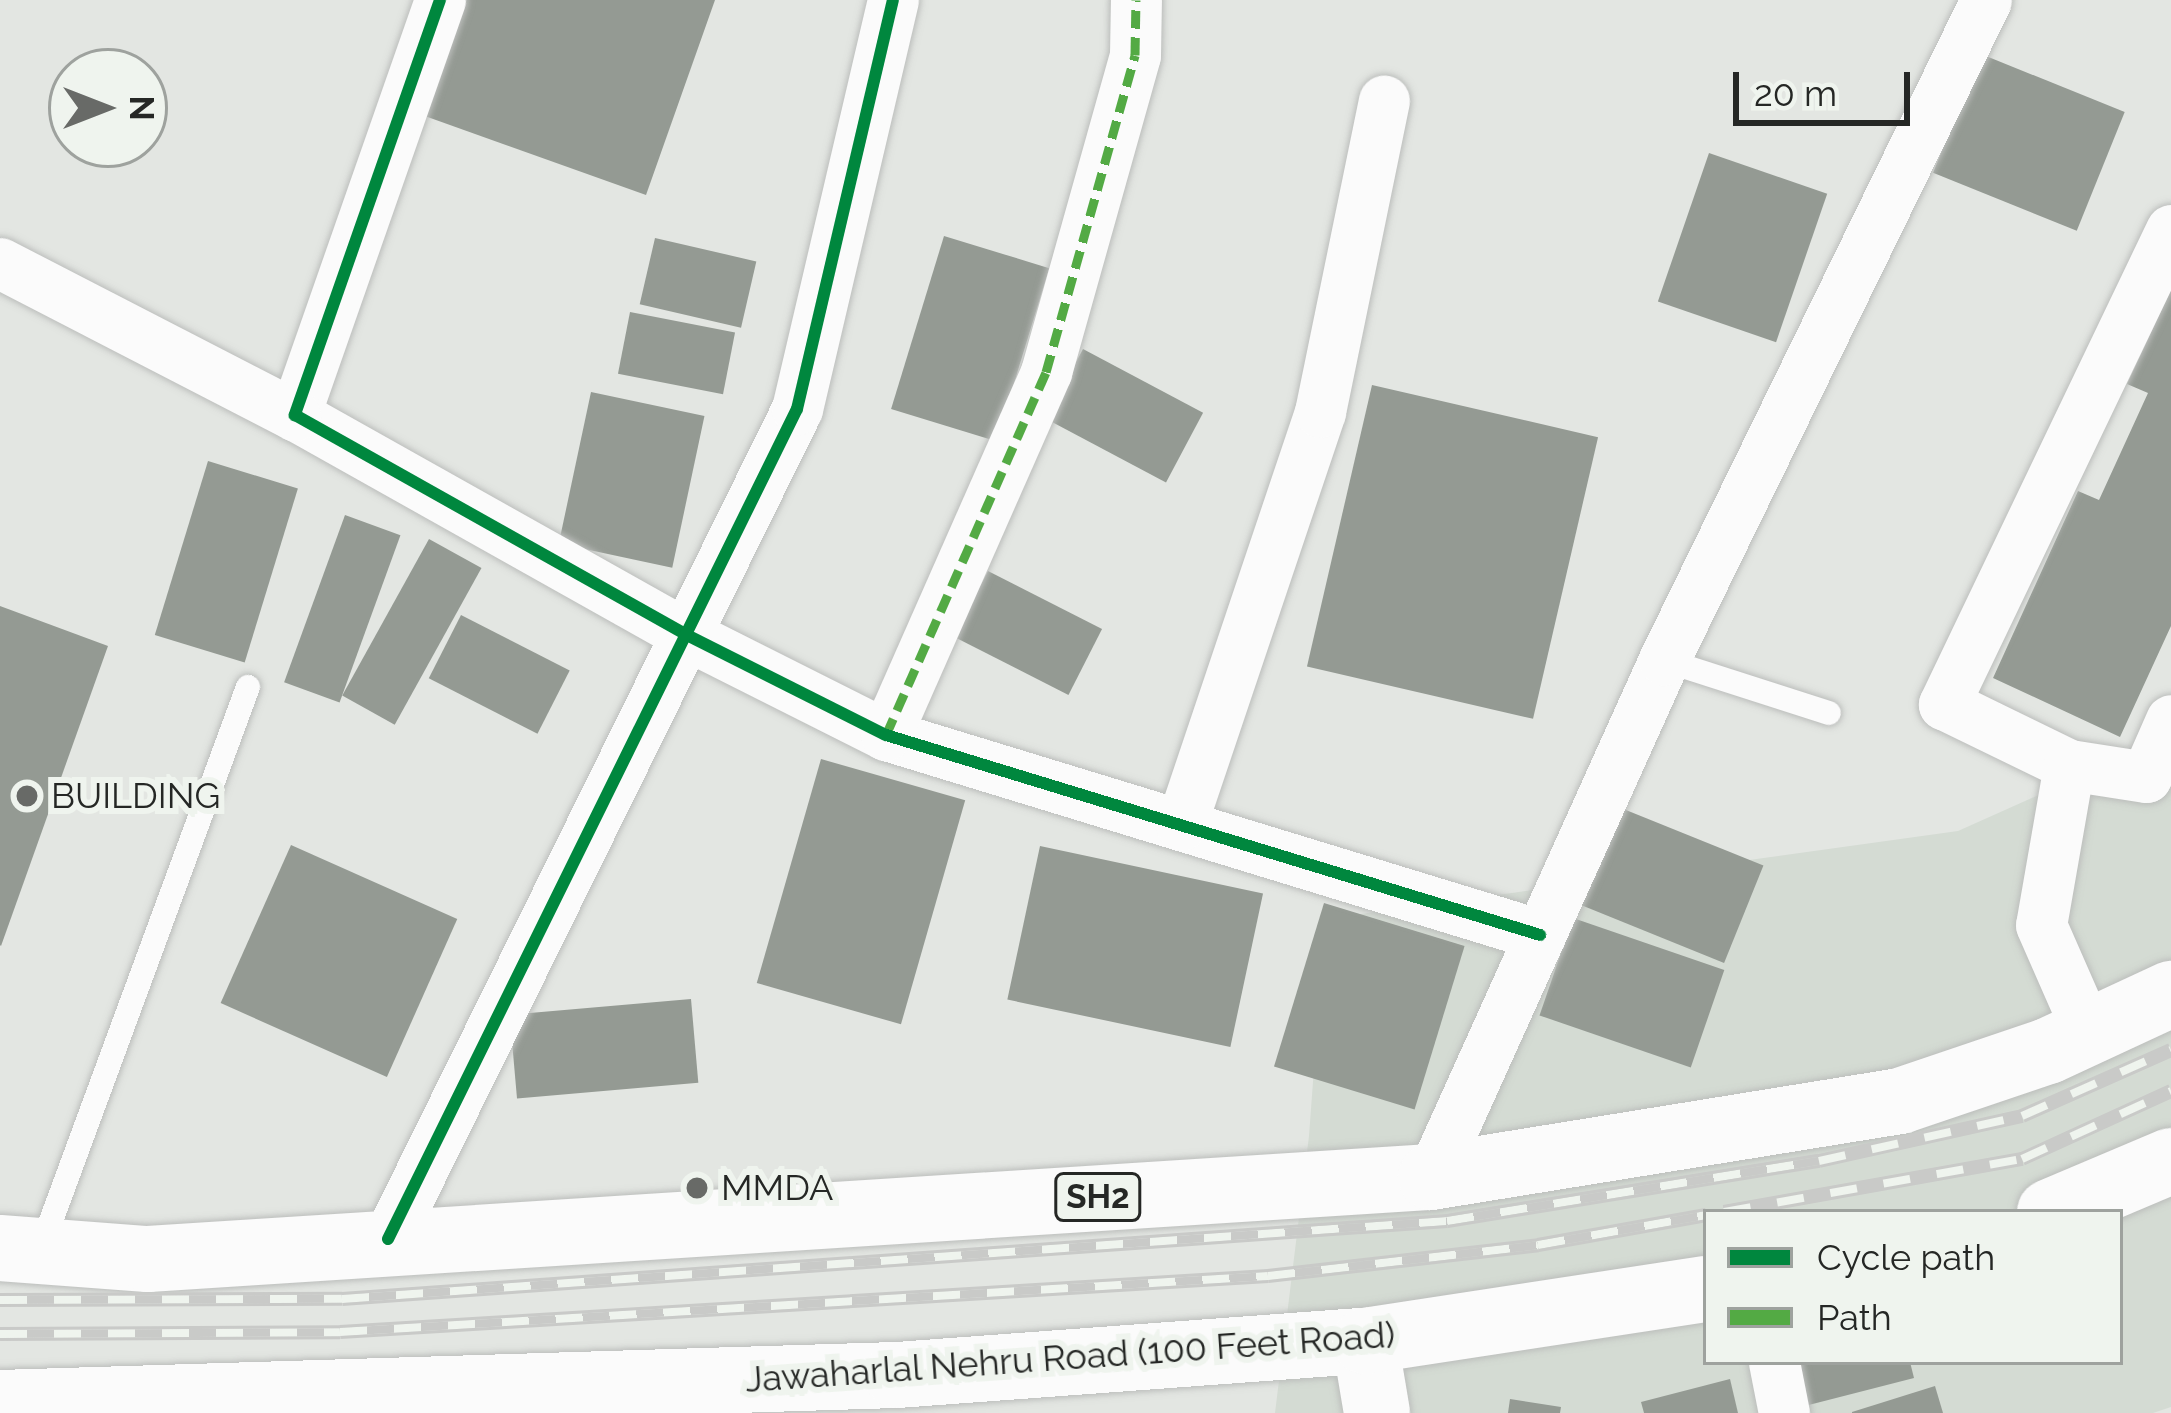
<!DOCTYPE html>
<html>
<head>
<meta charset="utf-8">
<style>
  body { margin:0 }
  #map { position:relative; width:2171px; height:1413px; overflow:hidden; background:#e3e6e2; font-family:Raleway,sans-serif }
  div>[style] { position:absolute }
  .built>* { inset:0; background:#d4dbd3 }
  .building>* { inset:0; background:#949a93; transform-origin:0 0 }
  .roads { filter:drop-shadow(0 0 3px #bcbebc) drop-shadow(0 0 3px #bcbebc) }
  .lane>* { height:24px; margin:-12px; padding:0 12px; transform-origin:12px; border-radius:12px; background:#fbfbfb }
  .street>* { height:51px; margin:-25.5px; padding:0 25.5px; transform-origin:25.5px; border-radius:25.5px; background:#fbfbfb }
  .secondary>* { height:66px; margin:-33px; padding:0 33px; transform-origin:33px; border-radius:33px; background:#fbfbfb }
  .primary>* { height:66px; margin:-33px; padding:0 33px; transform-origin:33px; border-radius:33px; background:#fbfbfb }
  .rail>* { height:14px; margin-top:-7px; transform-origin:0; background:repeating-linear-gradient(90deg,#eff4ee 0 27px,#c9cac8 0 54px); box-sizing:border-box; border-block:3px solid #c9cac8 }
  .quiet>* { height:9px; margin-top:-4.5px; transform-origin:0; background:repeating-linear-gradient(90deg,#53aa44 0 18px,transparent 0 27px) }
  .cycleway>* { height:12px; margin:-6px; padding:0 6px; transform-origin:6px; border-radius:6px; background:#00873e }
  .dots>* { width:33px; height:33px; translate:-50% -50%; box-sizing:border-box; border:6px solid #eff4ee; border-radius:50% }
  span { translate:-50% -50%; white-space:nowrap; text-align:center; line-height:1.15; -webkit-text-stroke:12px #eff4ee; paint-order:stroke }
  .shield-label span { padding:3px 9px; background:#eff4ee; border:3px solid; border-radius:9px; -webkit-text-stroke-width:0 }
  .shield-label { font-size:33px; color:#252725; font-weight:700 }
  .poi-label { font-size:36px; color:#252725 }
  .left { translate:0 -50%; text-align:left }
  .street-label { font-size:36px; color:#252725 }
  .legend { position:absolute; left:1703px; top:1209px; width:420px; height:156px; box-sizing:border-box; background:#eff4ee; border:3px solid #9ea29e; margin:0; padding:15px 21px; list-style:none; font-size:36px; color:#252725 }
  .legend li { display:flex; align-items:center; gap:24px; height:60px }
  .legend b { width:60px; border:3px solid #9ea29e }
  .north { position:absolute; left:48px; top:48px; width:120px; height:120px; box-sizing:border-box; background:#eff4ee; border:3px solid #9ea29e; border-radius:50%; rotate:90deg; font-size:33px; font-weight:700; line-height:48px; text-align:center; color:#252725 }
  .north::after { content:''; display:block; margin:auto; width:42px; height:54px; background:#686a67; clip-path:polygon(50% 0,100% 100%,50% 72%,0 100%) }
  .scale { position:absolute; left:1733px; top:72px; width:177px; height:54px; box-sizing:border-box; border:6px solid #252725; border-top:0; padding-left:15px; font-size:36px; line-height:42px; white-space:nowrap; color:#252725; -webkit-text-stroke:9px #eff4ee; paint-order:stroke }
</style>
</head>
<body>
<div id="map">
  <div class="built">
    <div style="clip-path:polygon(evenodd,2171px 736px,2171px 1407px,2153px 1413px,1275px 1413px,1309px 1136px,1325px 919px,1958px 831px,2171px 736px,1706px 1212px,2120px 1212px,2120px 1362px,1706px 1362px,1706px 1212px)"></div>
  </div>
  <div class="building">
    <div style="clip-path:polygon(463px 0,715px 0,646px 195px,422px 115px)"></div>
    <div style="left:1981px;top:54px;width:155px;height:128px;rotate:22deg"></div>
    <div style="left:1709px;top:153px;width:125px;height:157px;rotate:19deg"></div>
    <div style="left:944px;top:236px;width:110px;height:181px;rotate:17deg"></div>
    <div style="left:655px;top:238px;width:104px;height:68px;rotate:13deg"></div>
    <div style="clip-path:polygon(2171px 290px,2171px 626px,2120px 737px,1993px 678px,2078px 491px,2099px 500px,2148px 393px,2127px 384px)"></div>
    <div style="left:630px;top:312px;width:107px;height:63px;rotate:11deg"></div>
    <div style="left:1083px;top:349px;width:136px;height:79px;rotate:28deg"></div>
    <div style="left:1372px;top:385px;width:232px;height:289px;rotate:13deg"></div>
    <div style="left:591px;top:392px;width:116px;height:155px;rotate:12deg"></div>
    <div style="left:208px;top:461px;width:94px;height:182px;rotate:17deg"></div>
    <div style="left:345px;top:515px;width:59px;height:178px;rotate:20deg"></div>
    <div style="left:429px;top:539px;width:60px;height:179px;rotate:29deg"></div>
    <div style="left:988px;top:571px;width:128px;height:74px;rotate:27deg"></div>
    <div style="clip-path:polygon(0 606px,108px 646px,1px 946px,0 945px)"></div>
    <div style="left:461px;top:615px;width:122px;height:71px;rotate:27deg"></div>
    <div style="left:821px;top:759px;width:150px;height:233px;rotate:16deg"></div>
    <div style="left:1616px;top:806px;width:159px;height:105px;rotate:22deg"></div>
    <div style="left:291px;top:845px;width:182px;height:173px;rotate:24deg"></div>
    <div style="left:1040px;top:846px;width:228px;height:157px;rotate:12deg"></div>
    <div style="left:1324px;top:903px;width:147px;height:171px;rotate:17deg"></div>
    <div style="left:1573px;top:918px;width:160px;height:103px;rotate:19deg"></div>
    <div style="left:691px;top:999px;width:84px;height:182px;rotate:85deg"></div>
    <div style="clip-path:polygon(1807px 1362px,1910px 1362px,1914px 1378px,1797px 1408px,1786px 1368px)"></div>
    <div style="clip-path:polygon(1730px 1379px,1738px 1413px,1644px 1413px,1641px 1402px)"></div>
    <div style="clip-path:polygon(1935px 1386px,1943px 1413px,1852px 1413px,1852px 1412px)"></div>
    <div style="clip-path:polygon(1510px 1399px,1561px 1407px,1560px 1413px,1508px 1413px)"></div>
  </div>
  <div class="roads">
    <div class="lane">
      <div style="left:1664px;top:660px;width:173px;rotate:17.8deg"></div>
      <div style="left:41px;top:1248px;width:598px;rotate:-69.75deg"></div>
    </div>
    <div class="street">
      <div style="left:440px;top:0;width:440px;rotate:109.3deg"></div>
      <div style="left:295px;top:415px;width:447px;rotate:29.3deg"></div>
      <div style="left:685px;top:634px;width:225px;rotate:26.7deg"></div>
      <div style="left:886px;top:735px;width:684px;rotate:17deg"></div>
      <div style="left:2171px;top:230px;width:526px;rotate:115.59deg"></div>
      <div style="left:1944px;top:704px;width:139px;rotate:26deg"></div>
      <div style="left:2069px;top:765px;width:78px;rotate:8.9deg"></div>
      <div style="left:2146px;top:777px;width:62px;rotate:-66.3deg"></div>
      <div style="left:0;top:263px;width:332px;rotate:27.3deg"></div>
      <div style="left:886px;top:735px;width:397px;rotate:-66.2deg"></div>
      <div style="left:1046px;top:372px;width:329px;rotate:-74.3deg"></div>
      <div style="left:1135px;top:55px;width:55px;rotate:-89deg"></div>
      <div style="left:2069px;top:765px;width:162px;rotate:99.9deg"></div>
      <div style="left:2041px;top:925px;width:117px;rotate:66.3deg"></div>
      <div style="left:1181px;top:825px;width:436px;rotate:-71.4deg"></div>
      <div style="left:1320px;top:412px;width:318px;rotate:-78.4deg"></div>
      <div style="left:1431px;top:1177px;width:567px;rotate:-65.74deg"></div>
      <div style="left:1664px;top:660px;width:734px;rotate:-63.99deg"></div>
      <div style="left:388px;top:1239px;width:925px;rotate:-63.77deg"></div>
      <div style="left:797px;top:409px;width:420px;rotate:-76.8deg"></div>
      <div style="left:1774px;top:1362px;width:52px;rotate:78.9deg"></div>
    </div>
    <div class="secondary">
      <div style="left:1365px;top:1341px;width:73px;rotate:80.5deg"></div>
    </div>
    <div class="primary">
      <div style="left:2050px;top:1212px;width:131px;rotate:-22.9deg"></div>
      <div style="left:0;top:1248px;width:148px;rotate:4.3deg"></div>
      <div style="left:148px;top:1259px;width:1286px;rotate:-3.66deg"></div>
      <div style="left:1431px;top:1177px;width:475px;rotate:-9.2deg"></div>
      <div style="left:1900px;top:1101px;width:156px;rotate:-18.7deg"></div>
      <div style="left:2048px;top:1051px;width:136px;rotate:-24.9deg"></div>
      <div style="left:0;top:1403px;width:897px;rotate:-1.79deg"></div>
      <div style="left:897px;top:1375px;width:469px;rotate:-4.2deg"></div>
      <div style="left:1365px;top:1341px;width:345px;rotate:-8.7deg"></div>
    </div>
  </div>
  <div class="rail">
    <div style="left:1724px;top:1212px;width:303px;rotate:-10.1deg"></div>
    <div style="left:2022px;top:1159px;width:164px;rotate:-24.5deg"></div>
    <div style="left:0;top:1300px;width:342px;rotate:-0.2deg"></div>
    <div style="left:342px;top:1299px;width:1108px;rotate:-4.04deg"></div>
    <div style="left:1447px;top:1221px;width:377px;rotate:-9.2deg"></div>
    <div style="left:1819px;top:1161px;width:208px;rotate:-12.5deg"></div>
    <div style="left:2022px;top:1116px;width:163px;rotate:-23.9deg"></div>
    <div style="left:0;top:1334px;width:340px;rotate:-0.3deg"></div>
    <div style="left:340px;top:1332px;width:930px;rotate:-3.45deg"></div>
    <div style="left:1268px;top:1276px;width:272px;rotate:-6.5deg"></div>
    <div style="left:1538px;top:1245px;width:171px;rotate:-10.1deg"></div>
  </div>
  <div class="quiet">
    <div style="left:886px;top:735px;width:397px;rotate:-66.2deg"></div>
    <div style="left:1046px;top:372px;width:329px;rotate:-74.3deg"></div>
    <div style="left:1135px;top:55px;width:55px;rotate:-89deg"></div>
  </div>
  <div class="cycleway">
    <div style="left:440px;top:0;width:440px;rotate:109.3deg"></div>
    <div style="left:295px;top:415px;width:447px;rotate:29.3deg"></div>
    <div style="left:685px;top:634px;width:225px;rotate:26.7deg"></div>
    <div style="left:886px;top:735px;width:684px;rotate:17deg"></div>
    <div style="left:388px;top:1239px;width:925px;rotate:-63.77deg"></div>
    <div style="left:797px;top:409px;width:420px;rotate:-76.8deg"></div>
  </div>
  <div class="dots">
    <div style="left:27px;top:796px;background:#686a67"></div>
    <div style="left:697px;top:1188px;background:#686a67"></div>
  </div>
  <div class="shield-label">
    <span style="left:1098px;top:1197px">SH2</span>
  </div>
  <div class="poi-label">
    <span class="left" style="left:51px;top:796px">BUILDING</span>
    <span class="left" style="left:721px;top:1188px">MMDA</span>
  </div>
  <div class="street-label">
    <span style="left:1070px;top:1357px;rotate:-4deg">Jawaharlal Nehru Road (100 Feet Road)</span>
  </div>
  <ul class="legend">
  <li><b style="height:15px;background:#00873e"></b>Cycle path</li>
  <li><b style="height:15px;background:#53aa44"></b>Path</li>
  </ul>
  <div class="north">N</div>
  <div class="scale">20 m</div>
</div>
</body>
</html>
